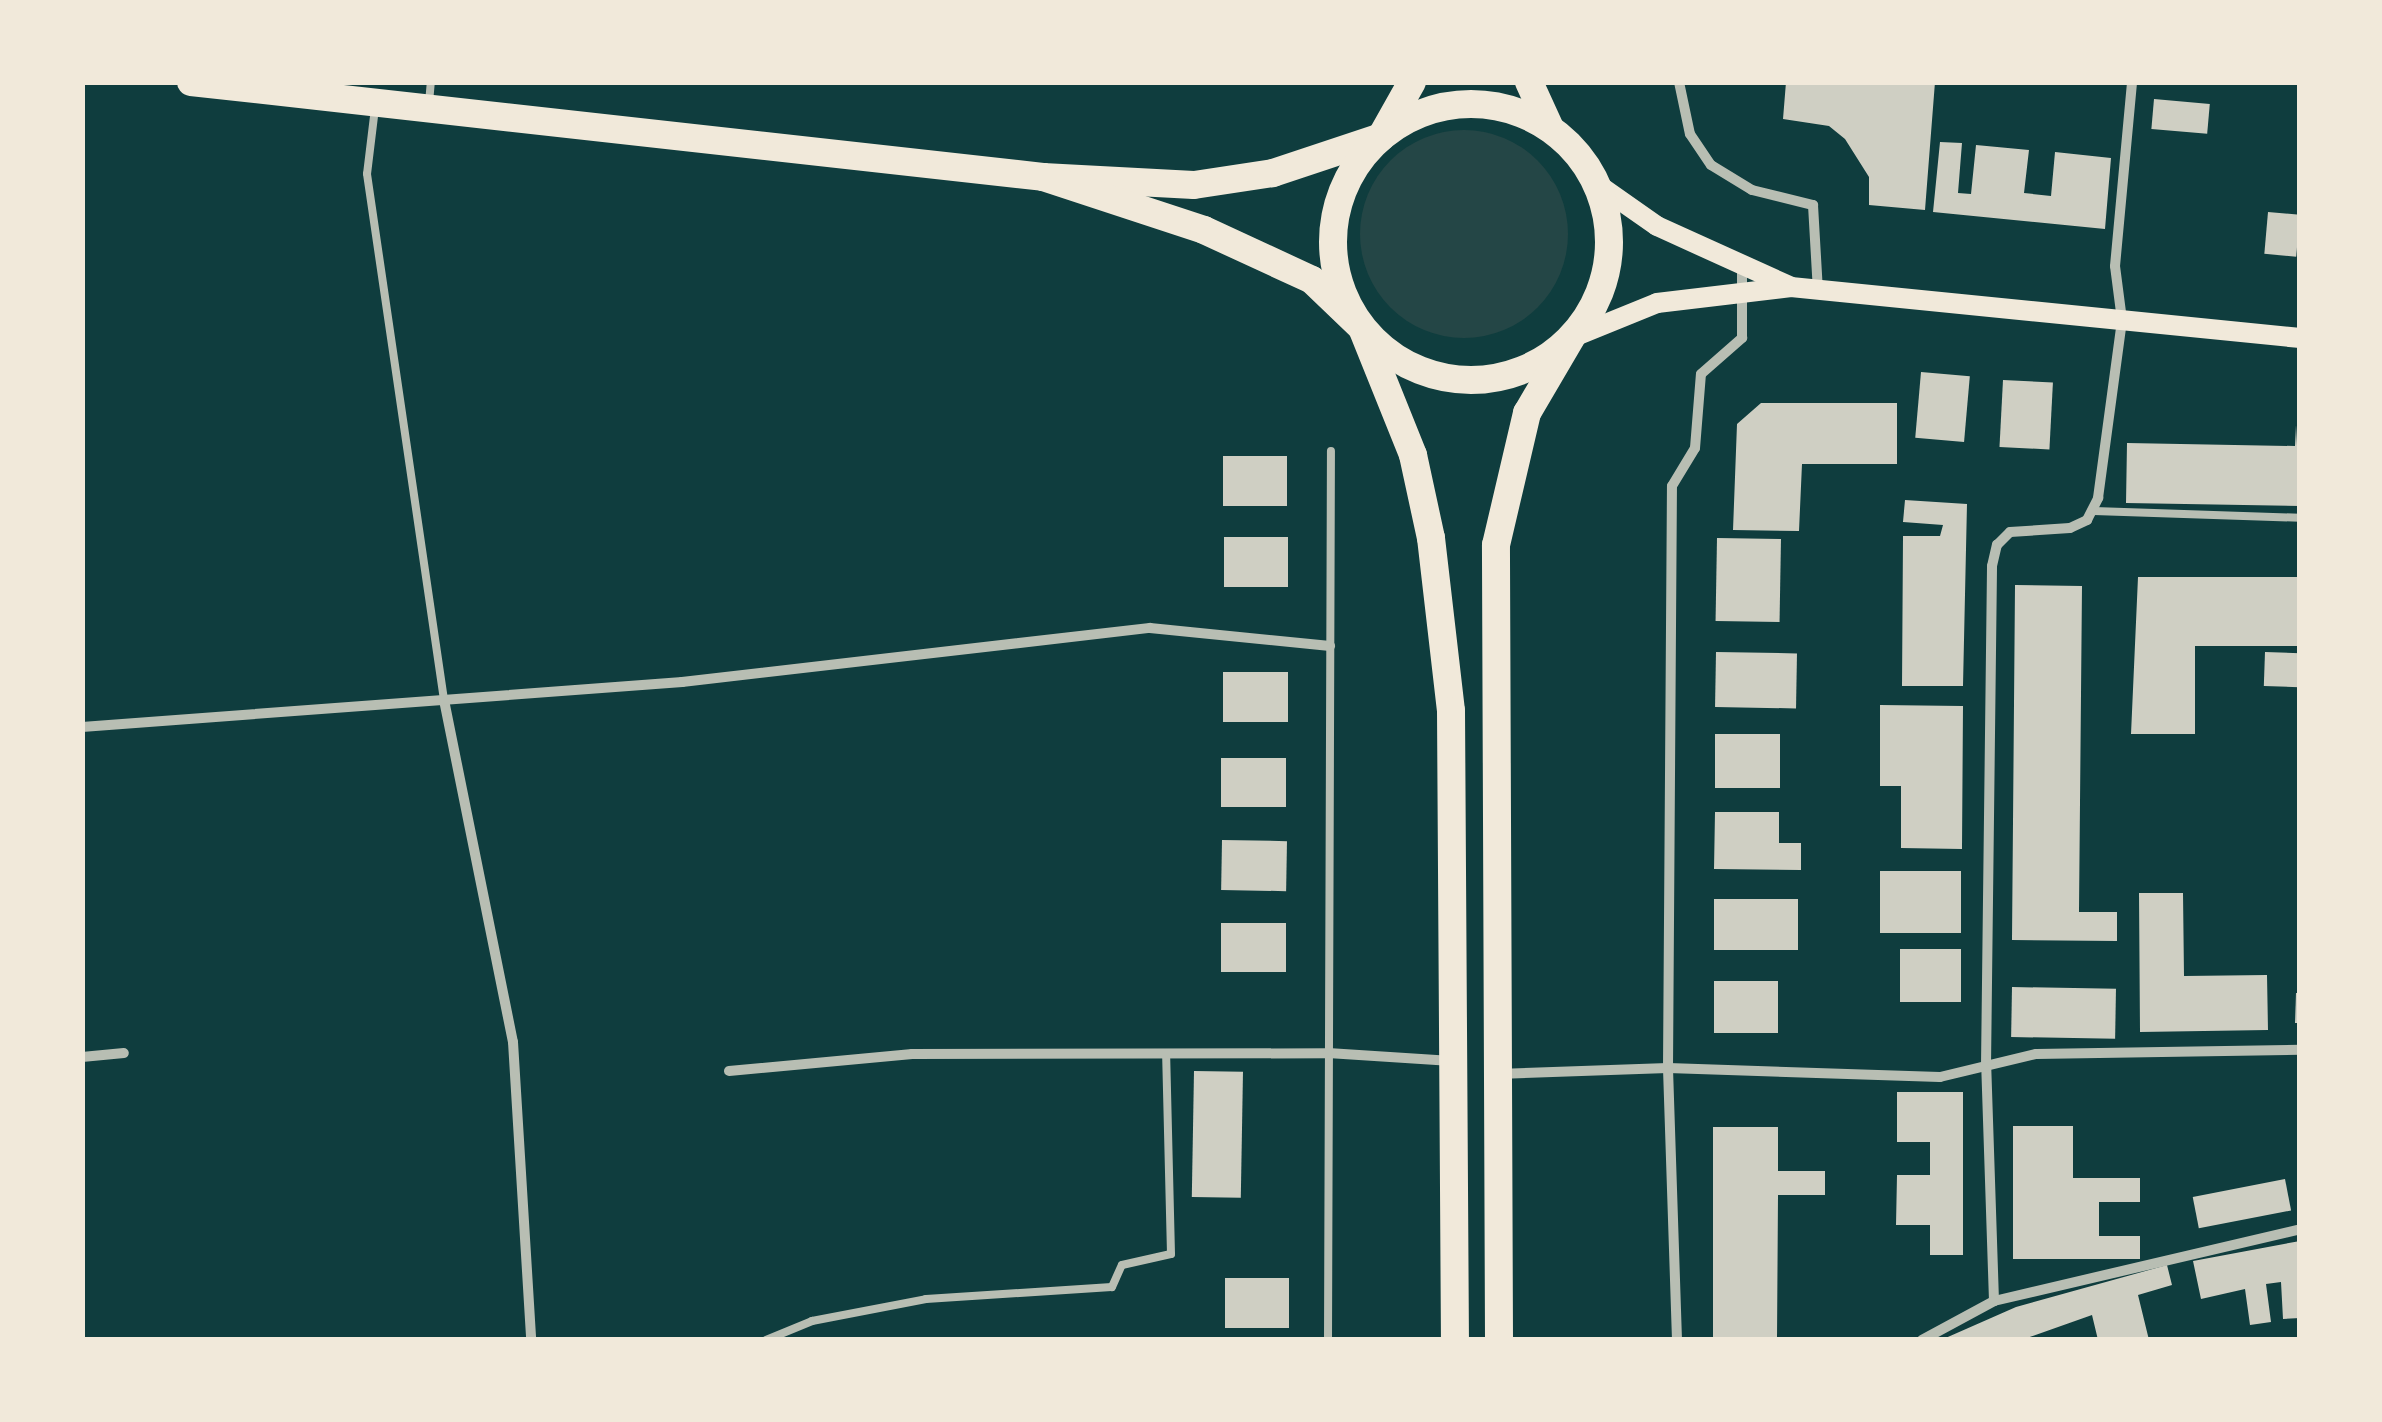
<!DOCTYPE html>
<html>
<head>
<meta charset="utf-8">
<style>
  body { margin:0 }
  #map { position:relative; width:2382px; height:1422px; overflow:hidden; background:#0f3d3e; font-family:"Nunito Sans",sans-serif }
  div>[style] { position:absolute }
  .green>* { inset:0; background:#244646 }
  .round { border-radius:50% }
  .building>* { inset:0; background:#cfcfc3; transform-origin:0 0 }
  .service>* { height:8px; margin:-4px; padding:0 4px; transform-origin:4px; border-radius:4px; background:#b8beb3 }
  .minor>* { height:10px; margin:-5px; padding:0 5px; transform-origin:5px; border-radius:5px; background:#b8beb3 }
  .secondary>* { height:20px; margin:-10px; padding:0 10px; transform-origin:10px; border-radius:10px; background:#f1e9da }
  .trunk>* { height:28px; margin:-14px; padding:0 14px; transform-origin:14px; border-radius:14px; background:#f1e9da }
  .trunk>.ring { margin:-14px; padding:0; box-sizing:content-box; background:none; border:28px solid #f1e9da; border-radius:50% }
  span { translate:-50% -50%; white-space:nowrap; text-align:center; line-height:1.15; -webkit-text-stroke:9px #f1e9da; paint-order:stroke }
  .frame { position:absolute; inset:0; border:85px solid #f1e9da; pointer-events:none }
</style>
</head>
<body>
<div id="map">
  <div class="green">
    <div class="round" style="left:1360px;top:130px;width:208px;height:208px"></div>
  </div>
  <div class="building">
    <div style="clip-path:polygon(1786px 82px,1935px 82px,1925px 210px,1869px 205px,1869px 177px,1845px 139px,1829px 126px,1783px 119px)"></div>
    <div style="left:2154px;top:99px;width:56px;height:30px;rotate:5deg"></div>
    <div style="clip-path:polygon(1940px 142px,1962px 143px,1958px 193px,1971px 194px,1976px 145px,2029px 150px,2024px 193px,2051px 196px,2055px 152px,2111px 158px,2105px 229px,1933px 212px)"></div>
    <div style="left:2268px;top:212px;width:32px;height:42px;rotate:5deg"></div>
    <div style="left:1921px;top:372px;width:49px;height:66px;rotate:5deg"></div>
    <div style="left:2003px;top:380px;width:50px;height:67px;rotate:3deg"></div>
    <div style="clip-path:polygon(1761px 403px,1897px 403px,1897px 464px,1802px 464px,1799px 531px,1733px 530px,1737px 424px)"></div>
    <div style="clip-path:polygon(2296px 425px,2300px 506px,2126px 503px,2127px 443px,2295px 446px)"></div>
    <div style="left:1223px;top:456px;width:64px;height:50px"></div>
    <div style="clip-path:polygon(1905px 500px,1967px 504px,1963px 686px,1902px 686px,1903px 536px,1940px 536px,1943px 525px,1903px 522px)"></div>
    <div style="left:1224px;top:537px;width:64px;height:50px"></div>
    <div style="left:1717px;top:538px;width:64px;height:83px;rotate:1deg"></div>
    <div style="clip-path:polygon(2138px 577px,2300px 577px,2300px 646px,2195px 646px,2195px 734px,2131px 734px)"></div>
    <div style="clip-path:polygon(2015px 585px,2082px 586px,2079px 912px,2117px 912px,2117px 941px,2012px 940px)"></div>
    <div style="left:1716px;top:652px;width:81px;height:55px;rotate:1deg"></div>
    <div style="left:2265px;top:652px;width:35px;height:34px;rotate:2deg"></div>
    <div style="left:1223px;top:672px;width:65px;height:50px"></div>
    <div style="clip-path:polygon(1880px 705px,1963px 706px,1962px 849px,1901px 848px,1901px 786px,1880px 786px)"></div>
    <div style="left:1715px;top:734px;width:65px;height:54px"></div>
    <div style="left:1221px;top:758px;width:65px;height:49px"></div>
    <div style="clip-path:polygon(1715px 812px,1779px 812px,1779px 843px,1801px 843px,1801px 870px,1714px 869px)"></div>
    <div style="left:1222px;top:840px;width:65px;height:50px;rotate:1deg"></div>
    <div style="left:1880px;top:871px;width:81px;height:62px"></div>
    <div style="clip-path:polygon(2139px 893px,2183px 893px,2184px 976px,2267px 975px,2268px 1030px,2140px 1032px)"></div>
    <div style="left:1714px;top:899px;width:84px;height:51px"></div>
    <div style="left:1221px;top:923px;width:65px;height:49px"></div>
    <div style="left:1900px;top:949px;width:61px;height:53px"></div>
    <div style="left:1714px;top:981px;width:64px;height:52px"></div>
    <div style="left:2012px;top:987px;width:104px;height:50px;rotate:1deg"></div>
    <div style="clip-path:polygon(2296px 993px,2300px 993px,2300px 1023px,2295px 1023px)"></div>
    <div style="left:1194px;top:1071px;width:49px;height:126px;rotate:1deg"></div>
    <div style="clip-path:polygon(1897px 1092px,1963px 1092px,1963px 1255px,1930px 1255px,1930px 1225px,1896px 1225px,1897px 1175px,1930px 1175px,1930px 1142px,1897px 1142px)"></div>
    <div style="clip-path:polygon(2013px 1126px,2073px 1126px,2073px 1178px,2140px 1178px,2140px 1202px,2099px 1202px,2099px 1236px,2140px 1236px,2140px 1259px,2013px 1259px)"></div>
    <div style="clip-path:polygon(1713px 1127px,1778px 1127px,1778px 1171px,1825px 1171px,1825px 1195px,1778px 1195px,1777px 1340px,1713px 1340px)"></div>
    <div style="left:2285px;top:1179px;width:32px;height:94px;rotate:79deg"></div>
    <div style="clip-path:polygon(2300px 1241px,2300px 1318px,2283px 1319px,2281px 1282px,2266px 1284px,2271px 1322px,2250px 1325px,2245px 1289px,2201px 1299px,2193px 1261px)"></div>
    <div style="clip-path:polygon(2167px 1265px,2172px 1285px,2138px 1295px,2149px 1340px,2098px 1340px,2092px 1315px,2021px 1340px,1941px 1340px,2016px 1307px)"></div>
    <div style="left:1225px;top:1278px;width:64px;height:50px"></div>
  </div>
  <div class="service">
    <div style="left:429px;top:103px;width:21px;rotate:-85deg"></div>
    <div style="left:375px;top:108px;width:66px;rotate:96.9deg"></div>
    <div style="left:367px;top:174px;width:532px;rotate:81.67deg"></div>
    <div style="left:2094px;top:511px;width:206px;rotate:1.9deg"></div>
    <div style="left:766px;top:1340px;width:50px;rotate:-22.4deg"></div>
    <div style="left:812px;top:1321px;width:116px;rotate:-10.9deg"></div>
    <div style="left:926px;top:1299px;width:186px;rotate:-3.7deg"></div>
    <div style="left:1112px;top:1287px;width:24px;rotate:-66deg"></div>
    <div style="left:1122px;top:1265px;width:50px;rotate:-12.7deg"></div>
    <div style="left:1171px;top:1254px;width:201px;rotate:-91.4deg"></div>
    <div style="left:1328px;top:1340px;width:889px;rotate:-89.81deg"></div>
  </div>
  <div class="minor">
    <div style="left:1679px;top:82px;width:53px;rotate:78.1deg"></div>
    <div style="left:1690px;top:134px;width:37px;rotate:56deg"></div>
    <div style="left:1711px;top:165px;width:48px;rotate:31.4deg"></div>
    <div style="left:1752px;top:190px;width:63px;rotate:13.8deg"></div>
    <div style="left:1813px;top:205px;width:86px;rotate:86.7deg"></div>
    <div style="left:444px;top:700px;width:349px;rotate:78.6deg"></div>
    <div style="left:513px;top:1042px;width:299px;rotate:86.5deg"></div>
    <div style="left:82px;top:727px;width:602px;rotate:-4.29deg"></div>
    <div style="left:682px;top:682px;width:471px;rotate:-6.6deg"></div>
    <div style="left:1150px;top:628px;width:181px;rotate:5.7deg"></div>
    <div style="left:82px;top:1057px;width:42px;rotate:-5.4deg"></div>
    <div style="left:729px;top:1071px;width:184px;rotate:-5.3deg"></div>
    <div style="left:912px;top:1054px;width:416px;rotate:-0.1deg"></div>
    <div style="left:1328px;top:1053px;width:124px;rotate:3.7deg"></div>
    <div style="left:1498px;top:1074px;width:170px;rotate:-2deg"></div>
    <div style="left:1668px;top:1068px;width:272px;rotate:1.9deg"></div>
    <div style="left:1940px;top:1077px;width:99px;rotate:-13.5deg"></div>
    <div style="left:2036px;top:1054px;width:264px;rotate:-0.9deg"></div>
    <div style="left:1994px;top:1301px;width:235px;rotate:-91.9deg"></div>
    <div style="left:1986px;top:1066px;width:500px;rotate:-89.31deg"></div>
    <div style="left:1992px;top:566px;width:22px;rotate:-77deg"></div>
    <div style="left:1997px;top:545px;width:18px;rotate:-45deg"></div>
    <div style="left:2010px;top:532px;width:60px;rotate:-3.8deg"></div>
    <div style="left:2070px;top:528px;width:19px;rotate:-25deg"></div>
    <div style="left:2087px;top:520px;width:25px;rotate:-63deg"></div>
    <div style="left:2098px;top:498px;width:180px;rotate:-82.3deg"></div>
    <div style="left:2122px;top:320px;width:54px;rotate:-97.4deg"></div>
    <div style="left:2115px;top:266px;width:185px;rotate:-84.7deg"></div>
    <div style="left:1677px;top:1340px;width:272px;rotate:-91.9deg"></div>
    <div style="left:1668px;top:1068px;width:582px;rotate:-89.61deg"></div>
    <div style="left:1672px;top:486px;width:44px;rotate:-58.8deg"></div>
    <div style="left:1695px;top:448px;width:74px;rotate:-85.4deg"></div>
    <div style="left:1701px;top:374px;width:55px;rotate:-41.3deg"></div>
    <div style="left:1742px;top:338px;width:72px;rotate:-90deg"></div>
    <div style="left:1922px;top:1340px;width:82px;rotate:-28.4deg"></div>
    <div style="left:1994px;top:1301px;width:314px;rotate:-13.2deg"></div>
  </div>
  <div class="secondary">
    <div style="left:1597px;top:184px;width:73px;rotate:35deg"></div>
    <div style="left:1657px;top:226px;width:145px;rotate:24.4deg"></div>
    <div style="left:1571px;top:338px;width:93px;rotate:-22.1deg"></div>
    <div style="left:1657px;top:303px;width:135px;rotate:-6.8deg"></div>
    <div style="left:1791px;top:287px;width:512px;rotate:5.72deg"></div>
  </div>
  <div class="trunk">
    <div style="left:191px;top:82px;width:857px;rotate:6.36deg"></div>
    <div style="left:1043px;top:177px;width:151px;rotate:3deg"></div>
    <div style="left:1194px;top:185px;width:80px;rotate:-8.6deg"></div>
    <div style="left:1273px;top:173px;width:114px;rotate:-18.4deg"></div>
    <div style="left:1381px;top:137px;width:63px;rotate:-60.6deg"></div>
    <div style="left:1529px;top:82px;width:51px;rotate:65.5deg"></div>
    <div class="ring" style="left:1333px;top:104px;width:248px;height:248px"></div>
    <div style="left:1043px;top:177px;width:169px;rotate:18.2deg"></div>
    <div style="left:1204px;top:230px;width:119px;rotate:24.8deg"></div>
    <div style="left:1312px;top:280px;width:69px;rotate:43.8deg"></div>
    <div style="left:1362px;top:328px;width:137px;rotate:68.1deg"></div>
    <div style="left:1413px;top:455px;width:85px;rotate:77.8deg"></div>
    <div style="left:1431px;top:538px;width:174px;rotate:83.4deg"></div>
    <div style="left:1451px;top:711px;width:629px;rotate:89.64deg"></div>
    <div style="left:1499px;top:1340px;width:795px;rotate:-90.22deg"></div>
    <div style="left:1496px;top:545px;width:136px;rotate:-76.8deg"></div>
    <div style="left:1527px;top:413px;width:87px;rotate:-59.6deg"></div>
  </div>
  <div class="frame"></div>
</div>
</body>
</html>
